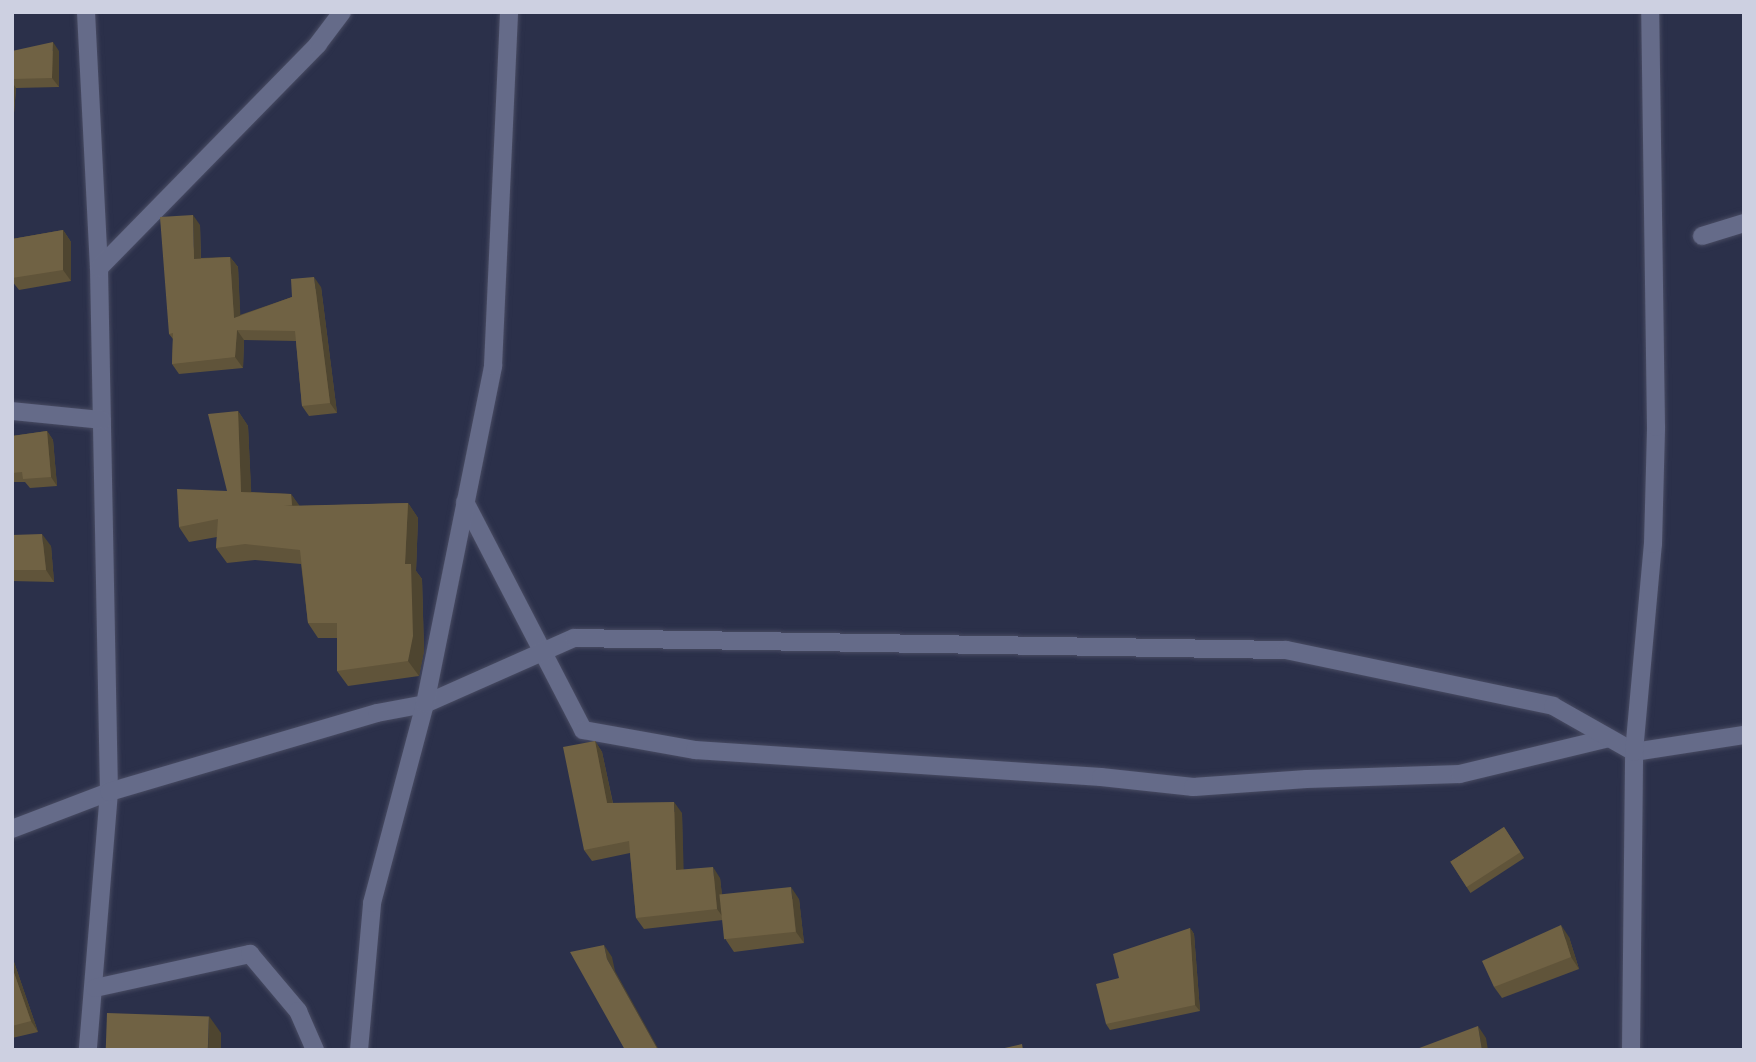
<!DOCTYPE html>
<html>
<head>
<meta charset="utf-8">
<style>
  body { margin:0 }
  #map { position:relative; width:1756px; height:1062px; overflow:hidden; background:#2b304a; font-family:Rubik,sans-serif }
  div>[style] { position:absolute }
  .roads { filter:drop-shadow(0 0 2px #484b62) drop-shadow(0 0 2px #484b62) }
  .minor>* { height:18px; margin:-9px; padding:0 9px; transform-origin:9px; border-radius:9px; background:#656b89 }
  .wall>* { inset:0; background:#60543a; transform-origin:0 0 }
  .shaded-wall>* { inset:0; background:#4e4530 }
  .building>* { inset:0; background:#706244; transform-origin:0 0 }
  span { translate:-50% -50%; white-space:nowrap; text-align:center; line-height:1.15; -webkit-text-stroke:5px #22263f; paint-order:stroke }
  .frame { position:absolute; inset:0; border:14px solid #cdd0e1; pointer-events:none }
</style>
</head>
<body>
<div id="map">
  <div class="roads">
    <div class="minor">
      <div style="left:86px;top:12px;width:256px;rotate:87.1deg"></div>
      <div style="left:99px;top:268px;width:524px;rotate:88.91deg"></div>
      <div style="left:109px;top:792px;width:259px;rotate:94.7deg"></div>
      <div style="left:1702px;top:236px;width:44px;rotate:-17.2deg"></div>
      <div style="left:99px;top:268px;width:313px;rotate:-45.6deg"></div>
      <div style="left:318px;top:44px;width:40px;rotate:-53deg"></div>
      <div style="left:12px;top:411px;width:90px;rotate:5.7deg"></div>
      <div style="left:465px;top:502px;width:257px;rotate:62.6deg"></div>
      <div style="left:583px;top:730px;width:114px;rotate:10.1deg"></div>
      <div style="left:695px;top:750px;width:407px;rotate:3.8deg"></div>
      <div style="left:1101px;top:777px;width:93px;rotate:6.2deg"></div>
      <div style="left:1193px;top:787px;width:114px;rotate:-4deg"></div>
      <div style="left:1307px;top:779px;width:153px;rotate:-1.9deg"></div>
      <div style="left:1460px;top:774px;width:153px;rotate:-13.6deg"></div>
      <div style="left:12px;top:829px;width:104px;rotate:-20.9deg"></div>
      <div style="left:109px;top:792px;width:279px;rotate:-16.4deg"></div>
      <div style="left:377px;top:713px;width:49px;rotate:-10.6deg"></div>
      <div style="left:425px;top:704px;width:163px;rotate:-23.9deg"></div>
      <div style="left:574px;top:638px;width:712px;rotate:0.97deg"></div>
      <div style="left:1286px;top:650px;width:273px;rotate:11.8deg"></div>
      <div style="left:1553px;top:706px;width:93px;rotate:29.6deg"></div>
      <div style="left:1634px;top:752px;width:111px;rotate:-8.8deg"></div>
      <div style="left:95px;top:988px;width:159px;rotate:-12.4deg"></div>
      <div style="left:250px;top:954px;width:75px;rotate:49.9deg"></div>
      <div style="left:298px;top:1011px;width:43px;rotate:66.4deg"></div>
      <div style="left:359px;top:1050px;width:148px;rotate:-84.9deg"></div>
      <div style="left:372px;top:903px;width:206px;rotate:-75.1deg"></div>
      <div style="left:425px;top:704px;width:345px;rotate:-78.6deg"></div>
      <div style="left:493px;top:366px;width:354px;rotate:-87.4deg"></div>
      <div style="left:1631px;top:1050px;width:298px;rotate:-89.4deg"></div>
      <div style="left:1634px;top:752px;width:209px;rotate:-84.8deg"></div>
      <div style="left:1653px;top:544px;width:117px;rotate:-88.5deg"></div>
      <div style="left:1656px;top:427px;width:415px;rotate:-90.8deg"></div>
    </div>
  </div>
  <div class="wall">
    <div style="clip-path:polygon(12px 51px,59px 51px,59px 87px,16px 88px,14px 113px,12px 113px)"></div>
    <div style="clip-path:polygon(200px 225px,201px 258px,230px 257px,238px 267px,240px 315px,321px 287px,337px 413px,309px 416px,302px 406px,296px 341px,244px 340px,243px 368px,179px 374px,172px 364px,173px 339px,169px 334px)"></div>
    <div style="clip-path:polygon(63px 230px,71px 242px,71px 281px,19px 290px,12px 281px,12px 239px)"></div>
    <div style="clip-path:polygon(238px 411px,248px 426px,251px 492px,291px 494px,299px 506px,408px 503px,418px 518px,416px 571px,422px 579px,424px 651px,419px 676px,348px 686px,337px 671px,337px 638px,318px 638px,308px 623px,301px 564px,255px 560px,227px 563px,216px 548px,217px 537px,189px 542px,179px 527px,227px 491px)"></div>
    <div style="clip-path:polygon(47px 431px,53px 440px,57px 486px,30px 488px,25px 482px,12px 482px,12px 436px)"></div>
    <div style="clip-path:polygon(12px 535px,51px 546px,54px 582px,12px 581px)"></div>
    <div style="clip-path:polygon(595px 741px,602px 752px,613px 803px,682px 813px,683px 870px,720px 878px,722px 896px,799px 899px,804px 943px,734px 952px,726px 940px,723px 920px,644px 929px,636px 918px,630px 853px,592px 861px,584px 850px)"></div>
    <div style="left:1504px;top:827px;width:37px;height:64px;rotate:57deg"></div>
    <div style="clip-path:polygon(1190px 928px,1194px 934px,1200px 1011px,1110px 1030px,1106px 1024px)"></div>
    <div style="clip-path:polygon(1569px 937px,1579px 969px,1502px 998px,1494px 987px)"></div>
    <div style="clip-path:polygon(12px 959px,14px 962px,38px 1032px,12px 1038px)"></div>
  </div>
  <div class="shaded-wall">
    <div style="clip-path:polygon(53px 42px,59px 51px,59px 87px,52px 78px)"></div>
    <div style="clip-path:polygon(12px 82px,16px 88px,14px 113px,12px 110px)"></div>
    <div style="clip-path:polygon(193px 215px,200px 225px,201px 269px,194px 259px)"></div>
    <div style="clip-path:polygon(63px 230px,71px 242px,71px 281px,63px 270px)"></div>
    <div style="clip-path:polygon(230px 257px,238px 267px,241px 328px,234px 318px)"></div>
    <div style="clip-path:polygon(314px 277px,321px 287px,337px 413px,330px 403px)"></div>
    <div style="clip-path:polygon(237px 330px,244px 340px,243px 368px,235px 357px)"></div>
    <div style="clip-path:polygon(238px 411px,248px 426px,252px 507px,241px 492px)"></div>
    <div style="clip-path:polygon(47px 431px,53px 440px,57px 486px,51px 477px)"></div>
    <div style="clip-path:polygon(291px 494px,302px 509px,302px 520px,292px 505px)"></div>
    <div style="clip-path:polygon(408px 503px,418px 518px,416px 571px,422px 579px,424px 651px,419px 676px,408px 661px,405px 564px)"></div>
    <div style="clip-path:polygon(42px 534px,51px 546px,54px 582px,46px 570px)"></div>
    <div style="clip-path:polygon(595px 741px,602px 752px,615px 814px,607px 803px)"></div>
    <div style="clip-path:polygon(674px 802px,682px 813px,684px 881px,676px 870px)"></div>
    <div style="clip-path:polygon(713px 867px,720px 878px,725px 920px,717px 909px)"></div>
    <div style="clip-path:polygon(791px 887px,799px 899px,804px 943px,796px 932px)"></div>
    <div style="clip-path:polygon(1561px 925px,1569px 937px,1579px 969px,1571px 957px)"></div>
    <div style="clip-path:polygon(1190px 928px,1194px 934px,1200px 1011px,1195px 1005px)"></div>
    <div style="clip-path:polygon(604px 945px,612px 957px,615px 971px,659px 1050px,658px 1050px,607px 959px)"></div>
    <div style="clip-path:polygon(12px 959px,14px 962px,38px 1032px,31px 1021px,12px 967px)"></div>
    <div style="clip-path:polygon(209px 1016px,221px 1033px,221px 1050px,208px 1050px)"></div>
    <div style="clip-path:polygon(1478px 1026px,1486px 1038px,1488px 1050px,1482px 1050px)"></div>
  </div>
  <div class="building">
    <div style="clip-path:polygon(53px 42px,52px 78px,12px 79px,12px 51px)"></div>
    <div style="clip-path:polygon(193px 215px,194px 259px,230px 257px,234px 318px,292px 297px,291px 279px,314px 277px,330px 403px,302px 406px,295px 331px,237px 330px,235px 357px,172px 364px,173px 333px,169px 334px,160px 217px)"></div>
    <div style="clip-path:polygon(63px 230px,63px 270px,12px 278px,12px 239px)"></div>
    <div style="clip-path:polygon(238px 411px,241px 492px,291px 494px,292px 505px,284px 506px,408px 503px,405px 564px,411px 564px,413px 636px,408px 661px,337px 671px,337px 623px,308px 623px,300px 550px,245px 544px,216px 548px,218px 519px,179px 527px,177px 489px,227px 491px,208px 414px)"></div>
    <div style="clip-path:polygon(47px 431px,51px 477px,23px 479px,22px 472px,12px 473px,12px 436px)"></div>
    <div style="clip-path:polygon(42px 534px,46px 570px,12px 570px,12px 535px)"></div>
    <div style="clip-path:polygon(595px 741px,607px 803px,674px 802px,676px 870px,713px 867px,717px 909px,636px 918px,629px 841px,584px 850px,563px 747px)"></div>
    <div style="left:1504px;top:827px;width:30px;height:64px;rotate:57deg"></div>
    <div style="left:791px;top:887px;width:45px;height:72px;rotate:84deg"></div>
    <div style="clip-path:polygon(1561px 925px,1571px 957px,1494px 987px,1482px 961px)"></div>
    <div style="clip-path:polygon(1190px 928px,1195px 1005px,1106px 1024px,1096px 984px,1119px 978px,1113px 954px)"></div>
    <div style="clip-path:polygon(604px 945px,607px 959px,658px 1050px,625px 1050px,570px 952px)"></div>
    <div style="clip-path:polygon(12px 967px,31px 1021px,12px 1026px)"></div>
    <div style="left:107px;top:1013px;width:102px;height:37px;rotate:2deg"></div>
    <div style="clip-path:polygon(1478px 1026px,1482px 1050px,1414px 1050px)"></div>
    <div style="clip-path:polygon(1022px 1044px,1023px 1050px,996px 1050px)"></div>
  </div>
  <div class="frame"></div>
</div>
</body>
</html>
